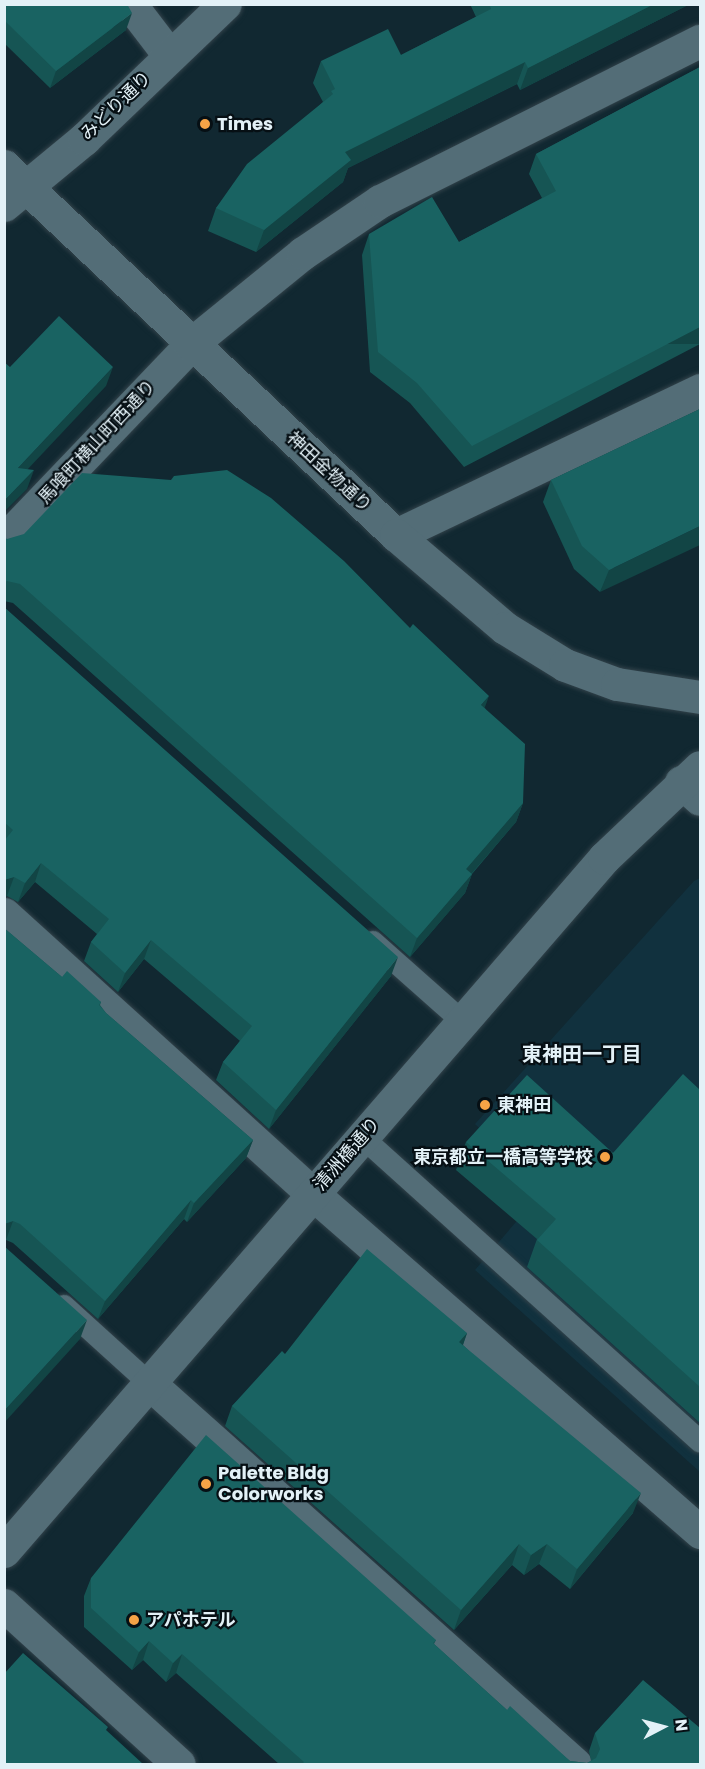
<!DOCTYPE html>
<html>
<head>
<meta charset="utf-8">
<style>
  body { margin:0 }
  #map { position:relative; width:705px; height:1769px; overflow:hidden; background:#112831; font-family:Poppins,"Noto Sans JP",sans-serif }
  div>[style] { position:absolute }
  .built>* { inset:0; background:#11313e }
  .roads { filter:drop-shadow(0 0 2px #32424a) drop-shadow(0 0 2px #32424a) }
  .lane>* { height:22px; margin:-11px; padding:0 11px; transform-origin:11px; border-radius:11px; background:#536d77 }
  .street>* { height:33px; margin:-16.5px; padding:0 16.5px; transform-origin:16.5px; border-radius:16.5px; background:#536d77 }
  .secondary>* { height:33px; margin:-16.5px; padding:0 16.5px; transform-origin:16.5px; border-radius:16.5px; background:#536d77 }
  .wall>* { inset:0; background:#165554 }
  .shaded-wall>* { inset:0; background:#124545; transform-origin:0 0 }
  .building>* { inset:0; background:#196362 }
  .dots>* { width:16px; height:16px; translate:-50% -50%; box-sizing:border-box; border:3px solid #060f14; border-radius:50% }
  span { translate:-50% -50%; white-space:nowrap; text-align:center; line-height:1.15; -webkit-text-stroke:4.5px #060f14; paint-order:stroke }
  .street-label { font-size:18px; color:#e3f1f7 }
  .poi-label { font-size:18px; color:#e3f1f7; font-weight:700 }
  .left { translate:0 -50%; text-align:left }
  .right { translate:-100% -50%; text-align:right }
  .neighbourhood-label { font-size:20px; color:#e3f1f7; font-weight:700 }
  .frame { position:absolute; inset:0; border:6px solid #e3f1f7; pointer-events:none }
  .north { position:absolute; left:633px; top:1697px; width:60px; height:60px; -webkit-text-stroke:4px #060f14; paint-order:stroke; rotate:84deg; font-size:16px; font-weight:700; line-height:24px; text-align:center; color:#e3f1f7 }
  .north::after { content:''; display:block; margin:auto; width:21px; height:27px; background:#e3f1f7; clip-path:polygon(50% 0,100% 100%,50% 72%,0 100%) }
</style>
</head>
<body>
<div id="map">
  <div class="built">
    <div style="clip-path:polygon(700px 878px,700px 1472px,475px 1270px,544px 1189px,475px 1124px,694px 881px)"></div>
  </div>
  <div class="roads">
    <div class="lane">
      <div style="left:373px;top:942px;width:119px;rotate:41.6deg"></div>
      <div style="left:362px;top:1137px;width:455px;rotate:42deg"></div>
      <div style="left:64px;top:1306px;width:115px;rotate:42.2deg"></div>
    </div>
    <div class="street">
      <div style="left:130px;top:4px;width:64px;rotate:52.6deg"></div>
      <div style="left:4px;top:205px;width:104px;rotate:-39.5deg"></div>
      <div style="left:84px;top:139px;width:195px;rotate:-43.8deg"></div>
      <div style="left:396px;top:535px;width:337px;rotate:-25.5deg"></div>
      <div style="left:4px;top:540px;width:271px;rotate:-46.3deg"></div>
      <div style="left:191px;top:344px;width:144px;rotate:-39.1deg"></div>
      <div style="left:303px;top:253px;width:93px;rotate:-34deg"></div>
      <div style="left:380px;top:201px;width:358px;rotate:-26.6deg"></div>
      <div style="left:681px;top:782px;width:25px;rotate:42deg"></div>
      <div style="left:4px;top:914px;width:417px;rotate:42.2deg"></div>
      <div style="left:313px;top:1194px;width:514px;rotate:41.13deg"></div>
      <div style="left:149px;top:1383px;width:572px;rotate:41.81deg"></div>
      <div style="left:4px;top:1605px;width:236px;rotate:42.3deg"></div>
    </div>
    <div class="secondary">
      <div style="left:4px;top:166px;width:538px;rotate:43.27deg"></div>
      <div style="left:396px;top:535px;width:143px;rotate:40.5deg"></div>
      <div style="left:505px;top:628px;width:70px;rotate:31.7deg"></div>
      <div style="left:565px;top:665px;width:55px;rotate:20.1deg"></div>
      <div style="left:617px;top:684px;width:84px;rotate:8.9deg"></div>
      <div style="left:4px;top:1551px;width:917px;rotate:-49.11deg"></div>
      <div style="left:604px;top:858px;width:132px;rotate:-43.5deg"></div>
    </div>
  </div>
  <div class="wall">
    <div style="clip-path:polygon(4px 4px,126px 30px,50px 88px,4px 43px)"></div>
    <div style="clip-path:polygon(470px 4px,690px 4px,520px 90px,517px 84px,348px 168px,343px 182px,256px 252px,208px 231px,216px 208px,323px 102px,313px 83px,321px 61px,401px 55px,476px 17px)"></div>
    <div style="clip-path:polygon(700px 67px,700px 344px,464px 467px,410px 403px,370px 372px,362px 255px,369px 234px,459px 242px,542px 198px,529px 174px,536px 154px)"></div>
    <div style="clip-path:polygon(700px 409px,600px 592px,574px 569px,543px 502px,551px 480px)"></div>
    <div style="clip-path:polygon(4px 538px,485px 708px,523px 803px,516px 822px,472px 874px,465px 893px,410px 957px,13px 603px,4px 601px)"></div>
    <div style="clip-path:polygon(4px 607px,391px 976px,269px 1129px,216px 1080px,223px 1062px,240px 1041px,144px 959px,118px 992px,84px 961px,91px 942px,97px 934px,35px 882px,18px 902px,7px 896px,4px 897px)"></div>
    <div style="clip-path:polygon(4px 928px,62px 977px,101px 1002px,100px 1005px,106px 1013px,253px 1140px,246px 1158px,187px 1222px,184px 1219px,98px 1319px,13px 1243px,6px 1240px,4px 1240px)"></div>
    <div style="clip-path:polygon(700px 1090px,700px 1423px,527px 1267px,537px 1239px,456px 1170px,466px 1142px,613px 1153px)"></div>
    <div style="clip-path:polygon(467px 1333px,463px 1345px,633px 1513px,570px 1589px,539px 1564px,524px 1575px,512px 1565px,454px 1630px,225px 1426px,232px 1406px,285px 1354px)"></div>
    <div style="clip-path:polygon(91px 1578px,436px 1640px,434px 1644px,507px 1710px,570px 1761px,587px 1763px,591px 1761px,589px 1751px,595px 1733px,700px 1764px,279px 1764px,176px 1673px,166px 1682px,143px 1660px,132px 1670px,84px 1627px,84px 1596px)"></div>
  </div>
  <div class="shaded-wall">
    <div style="clip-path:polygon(654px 4px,690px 4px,520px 90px,528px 68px)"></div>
    <div style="clip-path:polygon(132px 13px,126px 30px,50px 88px,56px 71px)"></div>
    <div style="clip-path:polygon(525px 62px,517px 84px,348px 168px,343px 182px,256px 252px,264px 230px,345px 152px)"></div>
    <div style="left:700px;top:327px;width:17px;height:257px;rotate:90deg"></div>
    <div style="clip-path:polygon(113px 367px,106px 386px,11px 487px,18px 468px)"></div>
    <div style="clip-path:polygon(34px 470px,27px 489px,4px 512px,4px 501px)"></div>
    <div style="clip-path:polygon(700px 526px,700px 545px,600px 592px,609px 570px)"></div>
    <div style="clip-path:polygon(489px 696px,482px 715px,481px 705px)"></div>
    <div style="clip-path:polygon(523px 803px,516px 822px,459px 888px,466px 869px)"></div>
    <div style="clip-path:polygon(41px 863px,35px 882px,18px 902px,25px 883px)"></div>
    <div style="clip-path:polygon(472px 874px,465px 893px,410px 957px,417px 938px)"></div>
    <div style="clip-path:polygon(14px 877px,7px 896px,4px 897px,4px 880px)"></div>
    <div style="clip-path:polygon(151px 940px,144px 959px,118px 992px,125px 973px)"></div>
    <div style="clip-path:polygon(398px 957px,391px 976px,269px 1129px,276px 1110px)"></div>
    <div style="clip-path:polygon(253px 1140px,246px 1158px,187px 1222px,194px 1203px)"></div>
    <div style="clip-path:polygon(191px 1200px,184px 1219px,98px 1319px,105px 1301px)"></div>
    <div style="clip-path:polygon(13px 1221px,6px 1240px,4px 1240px,4px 1224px)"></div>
    <div style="clip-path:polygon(87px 1320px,80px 1339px,4px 1423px,4px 1411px)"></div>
    <div style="clip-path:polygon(467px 1333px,460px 1353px,459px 1342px)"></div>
    <div style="clip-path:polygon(641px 1493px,633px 1513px,570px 1589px,577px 1569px)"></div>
    <div style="clip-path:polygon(519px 1544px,512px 1565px,454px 1630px,461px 1610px)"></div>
    <div style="clip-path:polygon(547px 1544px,539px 1564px,524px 1575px,531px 1555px)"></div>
    <div style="clip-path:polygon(149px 1641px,143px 1660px,132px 1670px,139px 1652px)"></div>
    <div style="clip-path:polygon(182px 1654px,176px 1673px,166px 1682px,173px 1663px)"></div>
  </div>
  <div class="building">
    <div style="clip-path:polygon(4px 4px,127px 4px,132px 13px,56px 71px,4px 20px)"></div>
    <div style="clip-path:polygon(489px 4px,654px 4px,528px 68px,525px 62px,345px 152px,351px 160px,264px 230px,216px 208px,247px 164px,333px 94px,331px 91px,335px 89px,321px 61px,388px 29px,401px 55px,491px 9px)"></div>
    <div style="clip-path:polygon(700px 67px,700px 327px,472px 446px,417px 383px,378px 352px,369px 234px,432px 197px,459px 242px,556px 191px,536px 154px)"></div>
    <div style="clip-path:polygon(59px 316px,113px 367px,18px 468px,34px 470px,4px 501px,4px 362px,10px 367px)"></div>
    <div style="clip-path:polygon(700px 409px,700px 526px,609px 570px,582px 546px,551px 480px)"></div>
    <div style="clip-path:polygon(227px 470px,271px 498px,344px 561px,410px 628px,413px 624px,489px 696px,481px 705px,525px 744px,523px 803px,466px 869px,472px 874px,417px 938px,20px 584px,7px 581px,4px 583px,4px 538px,7px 539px,24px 534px,82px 473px,171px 480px,174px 476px)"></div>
    <div style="clip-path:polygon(4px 607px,398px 957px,276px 1110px,223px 1062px,252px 1026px,151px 940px,125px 973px,91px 942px,109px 919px,41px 863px,25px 883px,14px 877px,4px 880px,4px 841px,13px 830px,4px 822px)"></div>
    <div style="clip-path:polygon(4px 928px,62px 977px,67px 971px,101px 1002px,99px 1005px,106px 1013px,253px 1140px,194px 1203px,191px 1200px,105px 1301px,20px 1224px,13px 1221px,4px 1224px)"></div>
    <div style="clip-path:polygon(683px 1074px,700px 1090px,700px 1387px,537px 1240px,556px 1219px,466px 1142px,527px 1075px,613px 1153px)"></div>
    <div style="clip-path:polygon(4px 1246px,87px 1320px,4px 1411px)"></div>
    <div style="clip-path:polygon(367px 1249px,467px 1333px,459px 1342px,641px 1493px,577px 1569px,547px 1544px,531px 1555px,519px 1544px,461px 1610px,232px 1406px,282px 1351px,285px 1354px)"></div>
    <div style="clip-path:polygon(206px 1435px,436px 1640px,433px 1643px,507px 1710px,510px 1706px,570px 1761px,587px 1763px,596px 1758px,600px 1749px,595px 1733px,643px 1680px,700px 1728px,700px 1764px,302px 1764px,304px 1762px,182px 1654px,173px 1663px,149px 1641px,139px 1652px,91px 1608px,91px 1578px)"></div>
    <div style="clip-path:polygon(23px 1653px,108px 1727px,106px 1730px,143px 1764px,4px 1764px,4px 1674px)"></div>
  </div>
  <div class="dots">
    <div style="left:205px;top:124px;background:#f5a346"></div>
    <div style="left:485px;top:1105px;background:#f5a346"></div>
    <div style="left:605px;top:1157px;background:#f5a346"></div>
    <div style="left:206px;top:1484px;background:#f5a346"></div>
    <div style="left:134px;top:1620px;background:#f5a346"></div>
  </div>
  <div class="street-label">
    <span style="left:116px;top:106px;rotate:-44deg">みどり通り</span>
    <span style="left:97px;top:442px;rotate:-47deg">馬喰町横山町西通り</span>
    <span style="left:329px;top:472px;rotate:43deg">神田金物通り</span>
    <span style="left:347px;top:1154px;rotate:-49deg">清洲橋通り</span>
  </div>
  <div class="poi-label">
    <span class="left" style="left:217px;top:124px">Times</span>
    <span class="left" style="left:497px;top:1105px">東神田</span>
    <span class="right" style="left:593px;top:1157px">東京都立一橋高等学校</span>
    <span class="left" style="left:218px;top:1484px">Palette Bldg<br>Colorworks</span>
    <span class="left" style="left:146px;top:1620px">アパホテル</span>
  </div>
  <div class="neighbourhood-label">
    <span style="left:582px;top:1054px">東神田一丁目</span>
  </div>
  <div class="frame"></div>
  <div class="north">N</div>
</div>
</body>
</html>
